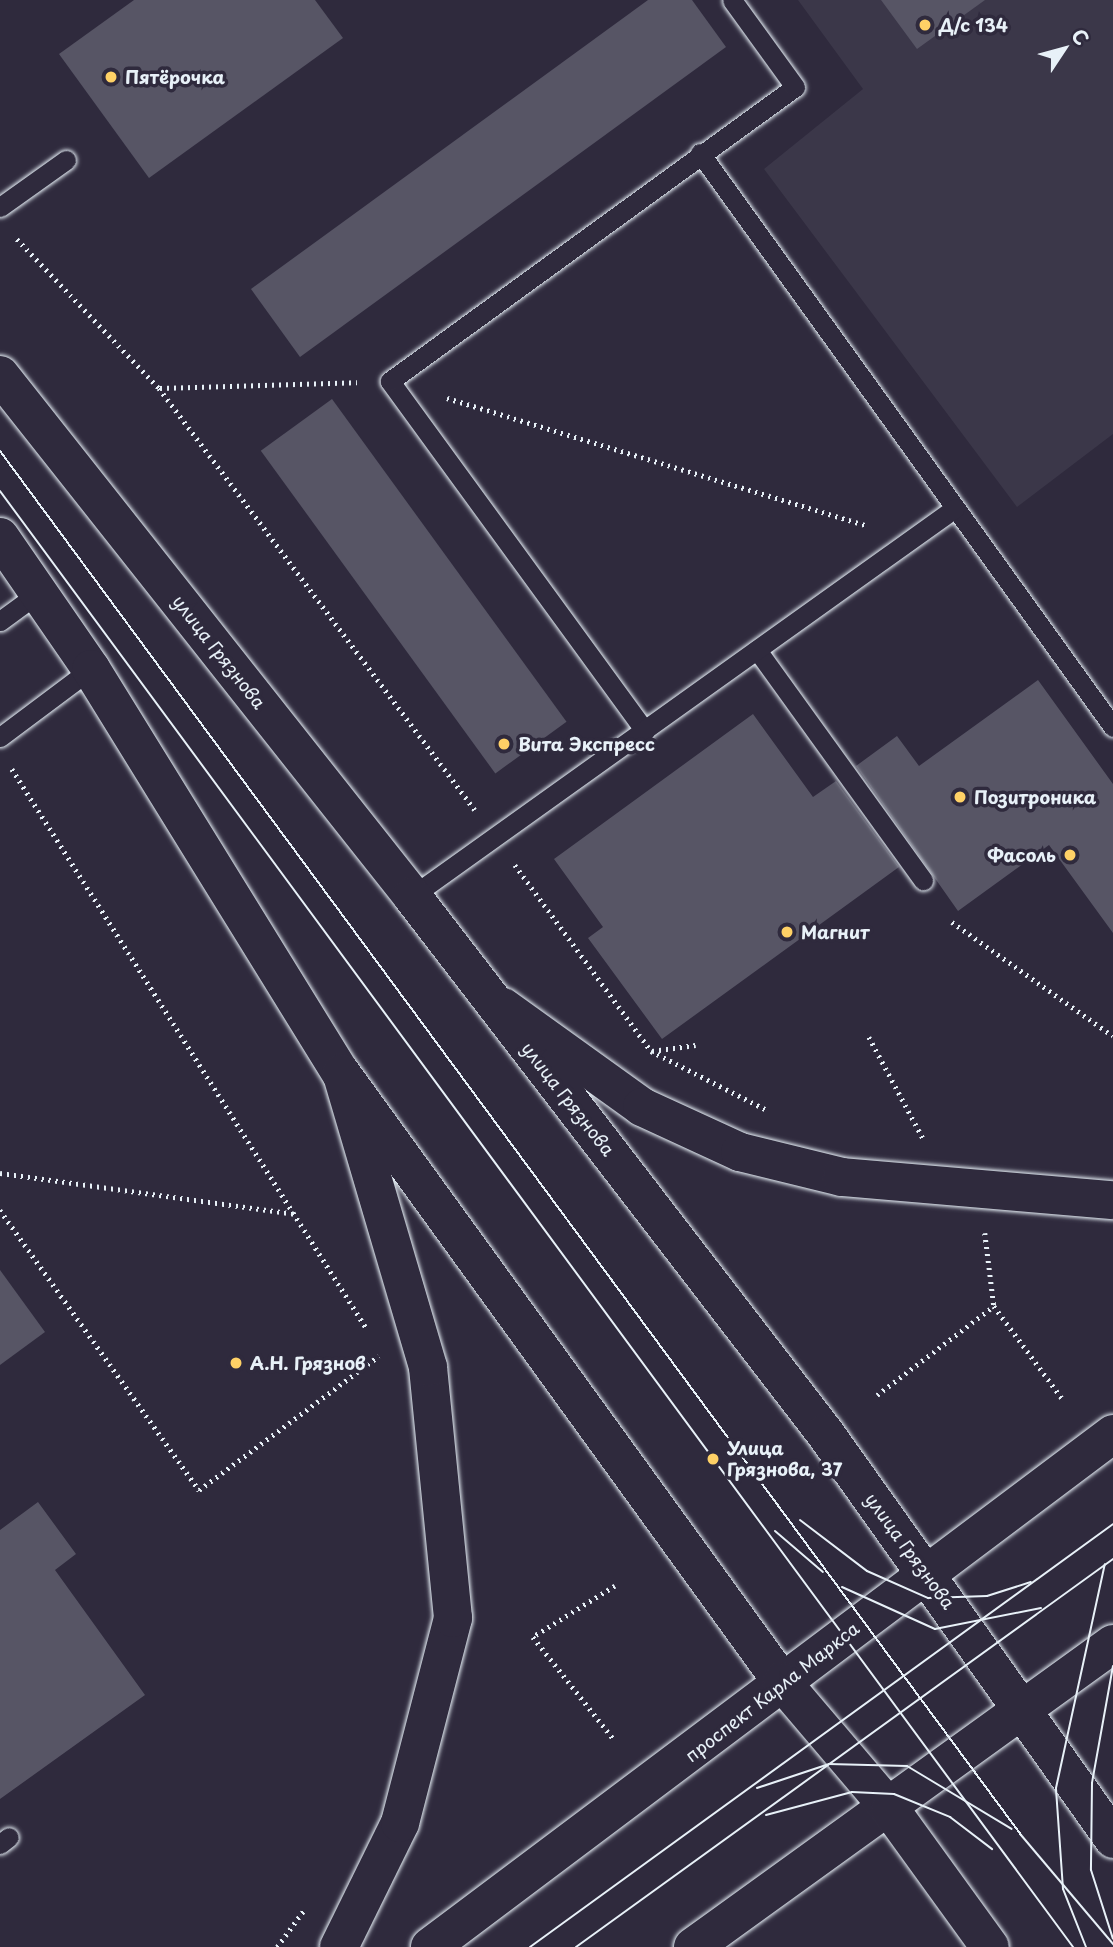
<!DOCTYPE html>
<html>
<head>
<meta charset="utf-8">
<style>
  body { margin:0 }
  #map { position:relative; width:1113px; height:1947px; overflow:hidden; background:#2f2a3d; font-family:"Playpen Sans",sans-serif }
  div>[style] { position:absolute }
  .built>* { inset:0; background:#3b3749 }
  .building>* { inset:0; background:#575565; transform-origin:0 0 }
  .path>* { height:4.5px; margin-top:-2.25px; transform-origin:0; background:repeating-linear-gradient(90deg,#e8f1f8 0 2px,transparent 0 7px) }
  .roads { filter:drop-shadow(0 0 2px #e8f1f8) drop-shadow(0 0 2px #e8f1f8) }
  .service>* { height:19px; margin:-9.5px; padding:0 9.5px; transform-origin:9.5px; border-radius:9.5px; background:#2f2a3d }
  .secondary>* { height:38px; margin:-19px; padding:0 19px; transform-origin:19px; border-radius:19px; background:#2f2a3d }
  .primary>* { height:38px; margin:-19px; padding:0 19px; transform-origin:19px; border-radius:19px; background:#2f2a3d }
  .tram>* { height:2px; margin:-1px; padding:0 1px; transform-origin:1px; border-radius:1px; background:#e8f1f8 }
  .dots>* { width:19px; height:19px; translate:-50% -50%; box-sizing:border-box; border:4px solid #2f2a3d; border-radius:50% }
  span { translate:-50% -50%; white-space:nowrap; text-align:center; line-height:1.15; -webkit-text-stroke:7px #2f2a3d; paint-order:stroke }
  .poi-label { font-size:18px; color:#e8f1f8; font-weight:700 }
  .left { translate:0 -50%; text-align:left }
  .right { translate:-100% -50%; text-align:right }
  .street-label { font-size:18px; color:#e8f1f8 }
  .north { position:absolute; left:1029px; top:14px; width:70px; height:70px; -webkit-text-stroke:5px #2f2a3d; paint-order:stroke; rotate:54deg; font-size:19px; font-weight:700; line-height:28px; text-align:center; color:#e8f1f8 }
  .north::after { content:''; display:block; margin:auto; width:24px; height:32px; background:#e8f1f8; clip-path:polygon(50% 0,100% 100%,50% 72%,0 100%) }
</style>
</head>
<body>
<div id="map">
  <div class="built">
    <div style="clip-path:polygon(798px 0,1113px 0,1113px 434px,1017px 507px,764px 169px,863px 89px)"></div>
  </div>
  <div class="building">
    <div style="clip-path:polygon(134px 0,315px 0,343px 38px,149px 178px,59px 54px)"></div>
    <div style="clip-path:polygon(648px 0,692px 0,726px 47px,300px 357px,251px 289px)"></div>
    <div style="clip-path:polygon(881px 0,985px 0,917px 49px)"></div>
    <div style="left:332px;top:399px;width:399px;height:88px;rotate:54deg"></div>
    <div style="clip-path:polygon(1038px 680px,1113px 784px,1113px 933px,1049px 845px,958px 911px,856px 766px,897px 736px,919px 766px)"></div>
    <div style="clip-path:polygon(753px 714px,813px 797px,836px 781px,899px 867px,662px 1039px,588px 938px,603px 927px,554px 859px)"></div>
    <div style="clip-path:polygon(0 1270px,45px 1332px,0 1365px)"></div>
    <div style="clip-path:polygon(38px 1502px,76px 1554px,55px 1570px,145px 1695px,0 1799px,0 1530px)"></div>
  </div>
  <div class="path">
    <div style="left:17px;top:239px;width:206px;rotate:46.4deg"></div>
    <div style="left:159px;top:388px;width:527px;rotate:53.17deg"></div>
    <div style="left:160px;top:388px;width:197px;rotate:-1.7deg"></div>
    <div style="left:447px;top:398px;width:440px;rotate:16.9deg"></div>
    <div style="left:12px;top:769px;width:663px;rotate:57.63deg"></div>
    <div style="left:515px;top:865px;width:230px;rotate:53.8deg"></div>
    <div style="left:651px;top:1051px;width:128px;rotate:27deg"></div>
    <div style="left:952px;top:922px;width:197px;rotate:35.3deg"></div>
    <div style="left:869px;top:1037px;width:115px;rotate:61.9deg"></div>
    <div style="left:652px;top:1051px;width:44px;rotate:-7.8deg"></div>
    <div style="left:0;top:1173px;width:299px;rotate:7.9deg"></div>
    <div style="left:0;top:1210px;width:344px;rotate:54.6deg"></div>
    <div style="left:199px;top:1490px;width:224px;rotate:-36.7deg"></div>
    <div style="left:985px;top:1233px;width:74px;rotate:83deg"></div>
    <div style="left:994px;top:1306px;width:118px;rotate:53.6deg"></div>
    <div style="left:877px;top:1395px;width:147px;rotate:-37.3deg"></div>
    <div style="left:615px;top:1586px;width:97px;rotate:148.1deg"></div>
    <div style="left:533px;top:1637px;width:132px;rotate:51.7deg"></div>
    <div style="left:277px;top:1947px;width:46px;rotate:-53.9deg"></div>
  </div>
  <div class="roads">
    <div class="service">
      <div style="left:700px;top:153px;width:707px;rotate:54.26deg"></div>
      <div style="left:0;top:207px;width:81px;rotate:-35.5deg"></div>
      <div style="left:0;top:621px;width:51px;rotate:-36.2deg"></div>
      <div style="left:757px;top:650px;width:284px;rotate:54.2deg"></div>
      <div style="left:645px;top:731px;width:433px;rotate:-126.1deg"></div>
      <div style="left:390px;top:381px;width:500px;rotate:-35.98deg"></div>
      <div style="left:795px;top:87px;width:107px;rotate:-125.9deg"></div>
      <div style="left:0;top:737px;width:114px;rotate:-36.8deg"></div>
      <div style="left:412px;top:896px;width:667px;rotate:-35.55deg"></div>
      <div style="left:0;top:1844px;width:11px;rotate:-38deg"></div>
    </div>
    <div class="secondary">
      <div style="left:503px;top:1007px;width:171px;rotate:35.7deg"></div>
      <div style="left:642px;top:1107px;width:108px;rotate:24.7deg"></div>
      <div style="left:740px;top:1152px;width:105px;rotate:13.8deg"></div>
      <div style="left:842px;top:1177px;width:272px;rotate:4.9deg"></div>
      <div style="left:339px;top:1947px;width:138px;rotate:-63.8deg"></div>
      <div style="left:400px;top:1823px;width:212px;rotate:-75.5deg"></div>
      <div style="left:453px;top:1618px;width:252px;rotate:-95.7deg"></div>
      <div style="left:428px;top:1367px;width:301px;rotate:-106.4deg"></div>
      <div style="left:430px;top:1947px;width:854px;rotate:-36.91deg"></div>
      <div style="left:693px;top:1947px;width:518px;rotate:-35.81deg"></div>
    </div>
    <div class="primary">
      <div style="left:0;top:375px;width:664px;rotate:51.66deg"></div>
      <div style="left:412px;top:896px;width:677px;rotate:52.44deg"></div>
      <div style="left:825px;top:1433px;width:498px;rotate:54.6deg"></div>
      <div style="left:0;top:537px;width:160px;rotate:55.4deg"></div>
      <div style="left:91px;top:669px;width:475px;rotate:58.3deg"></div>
      <div style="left:341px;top:1073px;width:752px;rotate:54.09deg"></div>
      <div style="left:782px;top:1682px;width:167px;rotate:49.6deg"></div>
      <div style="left:890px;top:1809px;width:170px;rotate:54.1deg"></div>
    </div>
  </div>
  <div class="tram">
    <div style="left:0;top:451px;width:1720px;rotate:53.58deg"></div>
    <div style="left:1021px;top:1835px;width:143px;rotate:49.8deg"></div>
    <div style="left:0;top:491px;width:1809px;rotate:53.61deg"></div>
    <div style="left:800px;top:1520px;width:84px;rotate:37.3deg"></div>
    <div style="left:867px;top:1571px;width:67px;rotate:23.9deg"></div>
    <div style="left:928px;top:1598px;width:59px;rotate:-1.9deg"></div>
    <div style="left:987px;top:1596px;width:46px;rotate:-17.7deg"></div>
    <div style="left:775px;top:1531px;width:63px;rotate:40.5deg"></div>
    <div style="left:842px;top:1587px;width:102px;rotate:24.3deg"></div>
    <div style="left:935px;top:1629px;width:108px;rotate:-11.2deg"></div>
    <div style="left:1113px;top:1666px;width:119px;rotate:100.2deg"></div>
    <div style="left:1092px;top:1783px;width:87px;rotate:90.7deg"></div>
    <div style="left:1091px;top:1870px;width:72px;rotate:72.3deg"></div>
    <div style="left:757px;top:1788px;width:76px;rotate:-18.4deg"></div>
    <div style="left:829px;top:1764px;width:78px;rotate:1.5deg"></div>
    <div style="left:907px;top:1766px;width:122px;rotate:31deg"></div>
    <div style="left:766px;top:1815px;width:89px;rotate:-15deg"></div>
    <div style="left:852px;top:1792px;width:42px;rotate:2.7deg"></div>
    <div style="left:894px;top:1794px;width:61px;rotate:22.3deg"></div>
    <div style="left:950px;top:1817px;width:53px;rotate:37.3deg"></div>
    <div style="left:530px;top:1947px;width:720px;rotate:-35.96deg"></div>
    <div style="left:576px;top:1947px;width:663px;rotate:-35.85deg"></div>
    <div style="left:1086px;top:1947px;width:62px;rotate:-111.6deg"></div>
    <div style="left:1063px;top:1889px;width:101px;rotate:-94deg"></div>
    <div style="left:1056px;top:1788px;width:229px;rotate:-77.7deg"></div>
  </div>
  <div class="dots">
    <div style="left:925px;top:25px;background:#ffd166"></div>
    <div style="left:111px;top:77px;background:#ffd166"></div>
    <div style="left:504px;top:744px;background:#ffd166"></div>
    <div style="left:960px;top:797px;background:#ffd166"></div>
    <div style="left:1070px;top:855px;background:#ffd166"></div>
    <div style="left:787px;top:932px;background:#ffd166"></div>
    <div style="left:236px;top:1363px;background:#ffd166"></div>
    <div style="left:713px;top:1459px;background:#ffd166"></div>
  </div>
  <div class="poi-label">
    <span class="left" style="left:939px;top:25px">Д/с 134</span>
    <span class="left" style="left:125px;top:77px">Пятёрочка</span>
    <span class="left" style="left:518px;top:744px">Вита Экспресс</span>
    <span class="left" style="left:974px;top:797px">Позитроника</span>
    <span class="right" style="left:1056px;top:855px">Фасоль</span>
    <span class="left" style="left:801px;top:932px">Магнит</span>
    <span class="left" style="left:250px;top:1363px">А.Н. Грязнов</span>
    <span class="left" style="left:727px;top:1459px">Улица<br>Грязнова, 37</span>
  </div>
  <div class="street-label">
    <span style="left:219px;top:652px;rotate:52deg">улица Грязнова</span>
    <span style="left:568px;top:1099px;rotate:52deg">улица Грязнова</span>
    <span style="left:910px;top:1551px;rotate:54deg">улица Грязнова</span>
    <span style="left:772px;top:1692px;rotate:-38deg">проспект Карла Маркса</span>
  </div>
  <div class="north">С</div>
</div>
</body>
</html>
